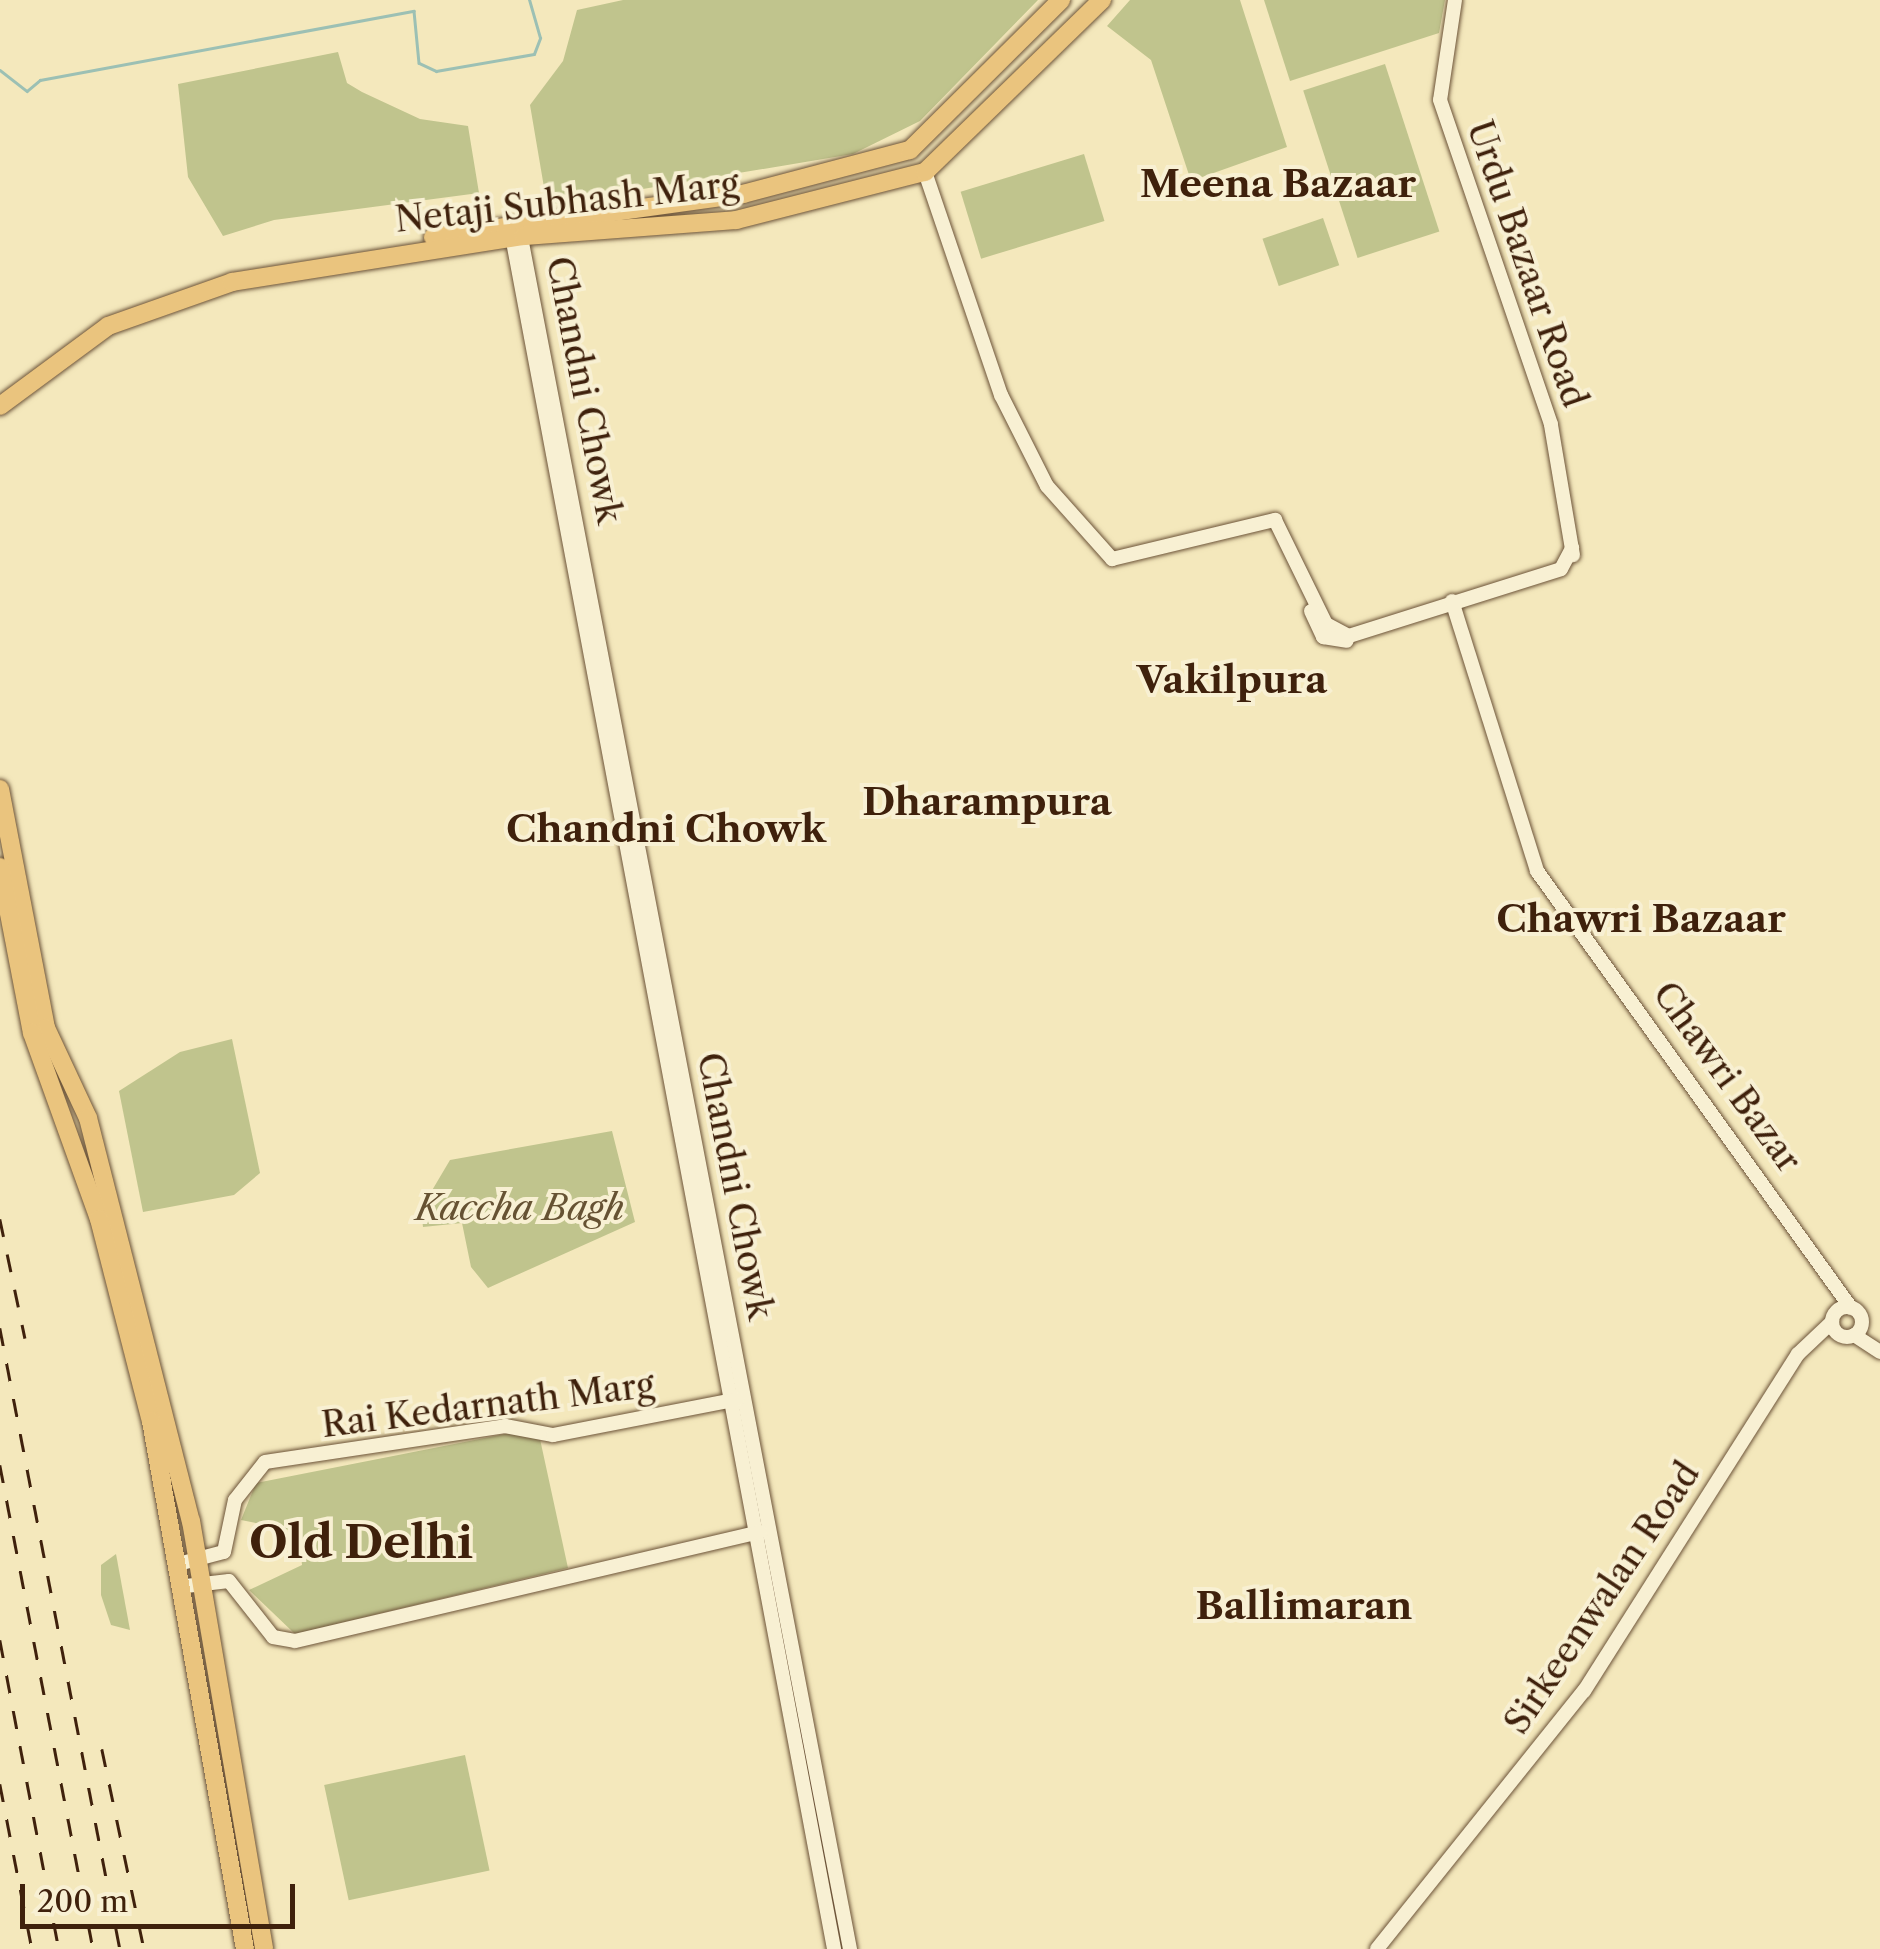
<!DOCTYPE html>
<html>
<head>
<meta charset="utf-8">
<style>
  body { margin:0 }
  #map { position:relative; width:1880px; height:1949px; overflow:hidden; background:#f4e8bc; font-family:"Libre Caslon Text",serif }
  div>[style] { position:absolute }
  .green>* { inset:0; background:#c0c48d; transform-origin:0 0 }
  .stream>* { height:2.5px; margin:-1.25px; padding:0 1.25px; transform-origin:1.25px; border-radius:1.25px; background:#9cc0b4 }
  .roads { filter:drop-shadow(0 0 2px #6c5338) drop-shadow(0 0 2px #6c5338) }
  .minor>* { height:14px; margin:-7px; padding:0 7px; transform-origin:7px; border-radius:7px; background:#f8f0d3 }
  .minor>.ring { margin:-7px; padding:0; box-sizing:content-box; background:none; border:14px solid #f8f0d3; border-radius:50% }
  .major>* { height:18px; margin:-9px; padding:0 9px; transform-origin:9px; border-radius:9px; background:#eac47e }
  .rail>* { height:2.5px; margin-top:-1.25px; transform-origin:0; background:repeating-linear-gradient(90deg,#3f210c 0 18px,transparent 0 36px) }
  span { translate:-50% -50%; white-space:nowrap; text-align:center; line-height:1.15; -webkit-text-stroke:8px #f8f0d3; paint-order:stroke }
  .street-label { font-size:35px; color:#3f210c }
  .park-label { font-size:35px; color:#665233; font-style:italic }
  .neighbourhood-label { font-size:38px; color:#3f210c; font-weight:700 }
  .district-label { font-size:45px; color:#3f210c; font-weight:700 }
  .scale { position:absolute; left:20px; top:1884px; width:275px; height:45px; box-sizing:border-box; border:5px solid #3f210c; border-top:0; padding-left:12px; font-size:30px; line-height:35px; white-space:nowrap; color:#3f210c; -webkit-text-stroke:8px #f8f0d3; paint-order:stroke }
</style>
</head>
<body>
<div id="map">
  <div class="green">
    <div style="clip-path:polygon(1038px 0,920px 121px,853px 154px,547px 205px,530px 105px,563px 61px,577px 10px,623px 0)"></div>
    <div style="clip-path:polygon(1130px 0,1240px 0,1287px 147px,1191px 181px,1151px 60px,1107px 26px)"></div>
    <div style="clip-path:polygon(1264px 0,1445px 0,1439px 33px,1290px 81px)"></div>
    <div style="clip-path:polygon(338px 52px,347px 83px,362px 92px,420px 119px,468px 126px,479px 193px,274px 220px,223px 236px,188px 177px,178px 84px)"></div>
    <div style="left:1385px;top:64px;width:176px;height:86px;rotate:72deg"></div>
    <div style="left:1084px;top:154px;width:70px;height:129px;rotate:73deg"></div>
    <div style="left:1323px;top:218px;width:50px;height:64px;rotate:71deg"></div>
    <div style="clip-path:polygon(232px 1039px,260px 1173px,234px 1195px,143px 1212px,119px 1091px,180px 1052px)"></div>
    <div style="clip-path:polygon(612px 1131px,635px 1222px,488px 1288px,471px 1267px,462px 1223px,423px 1227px,421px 1209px,450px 1160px)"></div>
    <div style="clip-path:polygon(510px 1433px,540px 1439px,568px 1568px,295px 1634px,249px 1590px,302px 1565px,299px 1532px,241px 1520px,256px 1483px)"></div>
    <div style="clip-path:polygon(116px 1554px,130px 1630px,111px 1625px,101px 1595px,101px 1565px)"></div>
    <div style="left:465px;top:1755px;width:118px;height:144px;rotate:78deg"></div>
  </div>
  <div class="stream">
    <div style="left:0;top:70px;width:34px;rotate:38deg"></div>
    <div style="left:27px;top:91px;width:17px;rotate:-40deg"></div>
    <div style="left:40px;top:80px;width:380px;rotate:-10.5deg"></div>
    <div style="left:414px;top:11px;width:52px;rotate:84.5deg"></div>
    <div style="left:419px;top:63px;width:19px;rotate:25deg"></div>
    <div style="left:436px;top:71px;width:99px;rotate:-9.8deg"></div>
    <div style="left:534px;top:54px;width:17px;rotate:-69deg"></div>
    <div style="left:540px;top:38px;width:40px;rotate:-106deg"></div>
  </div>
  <div class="roads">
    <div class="minor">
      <div style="left:1455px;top:0;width:101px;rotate:98.5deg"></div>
      <div style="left:1440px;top:100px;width:343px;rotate:71.1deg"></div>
      <div style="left:1551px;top:425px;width:132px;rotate:80.4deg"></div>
      <div style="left:925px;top:172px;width:236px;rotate:71.2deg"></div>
      <div style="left:1001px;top:395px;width:102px;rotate:63.2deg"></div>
      <div style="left:1047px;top:486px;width:98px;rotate:48.3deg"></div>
      <div style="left:1112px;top:559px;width:168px;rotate:-13.5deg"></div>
      <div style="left:1275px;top:520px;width:116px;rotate:63.9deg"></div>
      <div style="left:1326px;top:624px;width:26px;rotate:28deg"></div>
      <div style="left:1349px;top:636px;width:222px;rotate:-17.5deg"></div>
      <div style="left:1561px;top:569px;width:24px;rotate:-62deg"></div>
      <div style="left:519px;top:227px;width:1754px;rotate:79.12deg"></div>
      <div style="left:511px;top:231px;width:1748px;rotate:79.35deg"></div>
      <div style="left:1452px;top:601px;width:283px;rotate:72.5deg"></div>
      <div style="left:1537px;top:871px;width:538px;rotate:54.3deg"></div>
      <div style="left:1311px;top:611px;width:29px;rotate:65deg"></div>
      <div style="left:1323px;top:637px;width:24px;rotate:9deg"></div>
      <div class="ring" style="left:1832px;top:1307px;width:16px;height:16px"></div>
      <div style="left:1854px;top:1335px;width:31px;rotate:33deg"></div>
      <div style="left:182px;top:1563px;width:43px;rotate:-14.7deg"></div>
      <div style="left:224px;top:1552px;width:53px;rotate:-78.1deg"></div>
      <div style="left:235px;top:1500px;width:48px;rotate:-51.7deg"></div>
      <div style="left:265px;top:1462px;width:243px;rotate:-8.5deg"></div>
      <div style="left:505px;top:1426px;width:49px;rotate:10.6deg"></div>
      <div style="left:553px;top:1435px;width:188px;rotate:-11deg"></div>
      <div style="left:186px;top:1586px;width:43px;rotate:-6.6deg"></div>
      <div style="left:229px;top:1581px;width:71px;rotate:51.8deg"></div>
      <div style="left:273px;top:1637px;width:22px;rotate:10deg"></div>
      <div style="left:295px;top:1641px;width:478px;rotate:-13.2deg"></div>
      <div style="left:1377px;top:1949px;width:331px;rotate:-51.3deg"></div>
      <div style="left:1584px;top:1691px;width:399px;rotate:-57.6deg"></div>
      <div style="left:1798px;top:1354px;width:47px;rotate:-43.3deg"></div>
    </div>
    <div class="major">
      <div style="left:433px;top:237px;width:313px;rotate:-7.9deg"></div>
      <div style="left:743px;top:194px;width:173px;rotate:-14.8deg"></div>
      <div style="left:910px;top:150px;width:213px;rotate:-44.8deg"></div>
      <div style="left:0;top:406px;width:134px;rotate:-36.5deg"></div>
      <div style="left:108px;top:326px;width:132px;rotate:-19.5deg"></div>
      <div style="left:232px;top:282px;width:296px;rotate:-9deg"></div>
      <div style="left:524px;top:236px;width:213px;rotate:-4.3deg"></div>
      <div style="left:736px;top:220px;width:195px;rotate:-14.3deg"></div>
      <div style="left:925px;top:172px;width:247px;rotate:-44.2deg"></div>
      <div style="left:0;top:789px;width:243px;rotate:79.1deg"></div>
      <div style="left:46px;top:1028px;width:99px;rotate:65deg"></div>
      <div style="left:88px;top:1118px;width:416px;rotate:75.7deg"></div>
      <div style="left:191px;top:1521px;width:434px;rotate:80.3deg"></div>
      <div style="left:0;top:867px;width:169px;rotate:79.1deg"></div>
      <div style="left:32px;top:1033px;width:198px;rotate:70.2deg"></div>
      <div style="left:99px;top:1219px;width:209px;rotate:75.6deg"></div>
      <div style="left:151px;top:1421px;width:536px;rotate:79.91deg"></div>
    </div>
  </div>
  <div class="rail">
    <div style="left:0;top:1219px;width:122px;rotate:78.1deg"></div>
    <div style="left:0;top:1328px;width:632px;rotate:79.06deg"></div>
    <div style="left:0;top:1465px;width:493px;rotate:79.1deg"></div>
    <div style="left:0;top:1640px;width:315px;rotate:79.2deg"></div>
    <div style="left:102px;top:1749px;width:204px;rotate:78.1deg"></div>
    <div style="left:0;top:1784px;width:168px;rotate:79deg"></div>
  </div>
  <div class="street-label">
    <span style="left:567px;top:202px;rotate:-6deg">Netaji Subhash Marg</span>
    <span style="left:1527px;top:264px;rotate:71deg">Urdu Bazaar Road</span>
    <span style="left:584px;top:390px;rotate:79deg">Chandni Chowk</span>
    <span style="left:1727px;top:1077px;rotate:54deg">Chawri Bazar</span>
    <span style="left:735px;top:1186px;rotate:79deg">Chandni Chowk</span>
    <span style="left:488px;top:1405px;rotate:-7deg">Rai Kedarnath Marg</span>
    <span style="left:1602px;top:1598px;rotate:-56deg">Sirkeenwalan Road</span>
  </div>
  <div class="park-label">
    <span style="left:520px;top:1208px">Kaccha Bagh</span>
  </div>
  <div class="neighbourhood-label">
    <span style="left:1278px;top:184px">Meena Bazaar</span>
    <span style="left:1232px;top:680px">Vakilpura</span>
    <span style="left:987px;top:802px">Dharampura</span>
    <span style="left:666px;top:829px">Chandni Chowk</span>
    <span style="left:1641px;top:919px">Chawri Bazaar</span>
    <span style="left:1304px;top:1606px">Ballimaran</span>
  </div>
  <div class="district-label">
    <span style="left:361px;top:1543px">Old Delhi</span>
  </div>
  <div class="scale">200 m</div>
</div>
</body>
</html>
